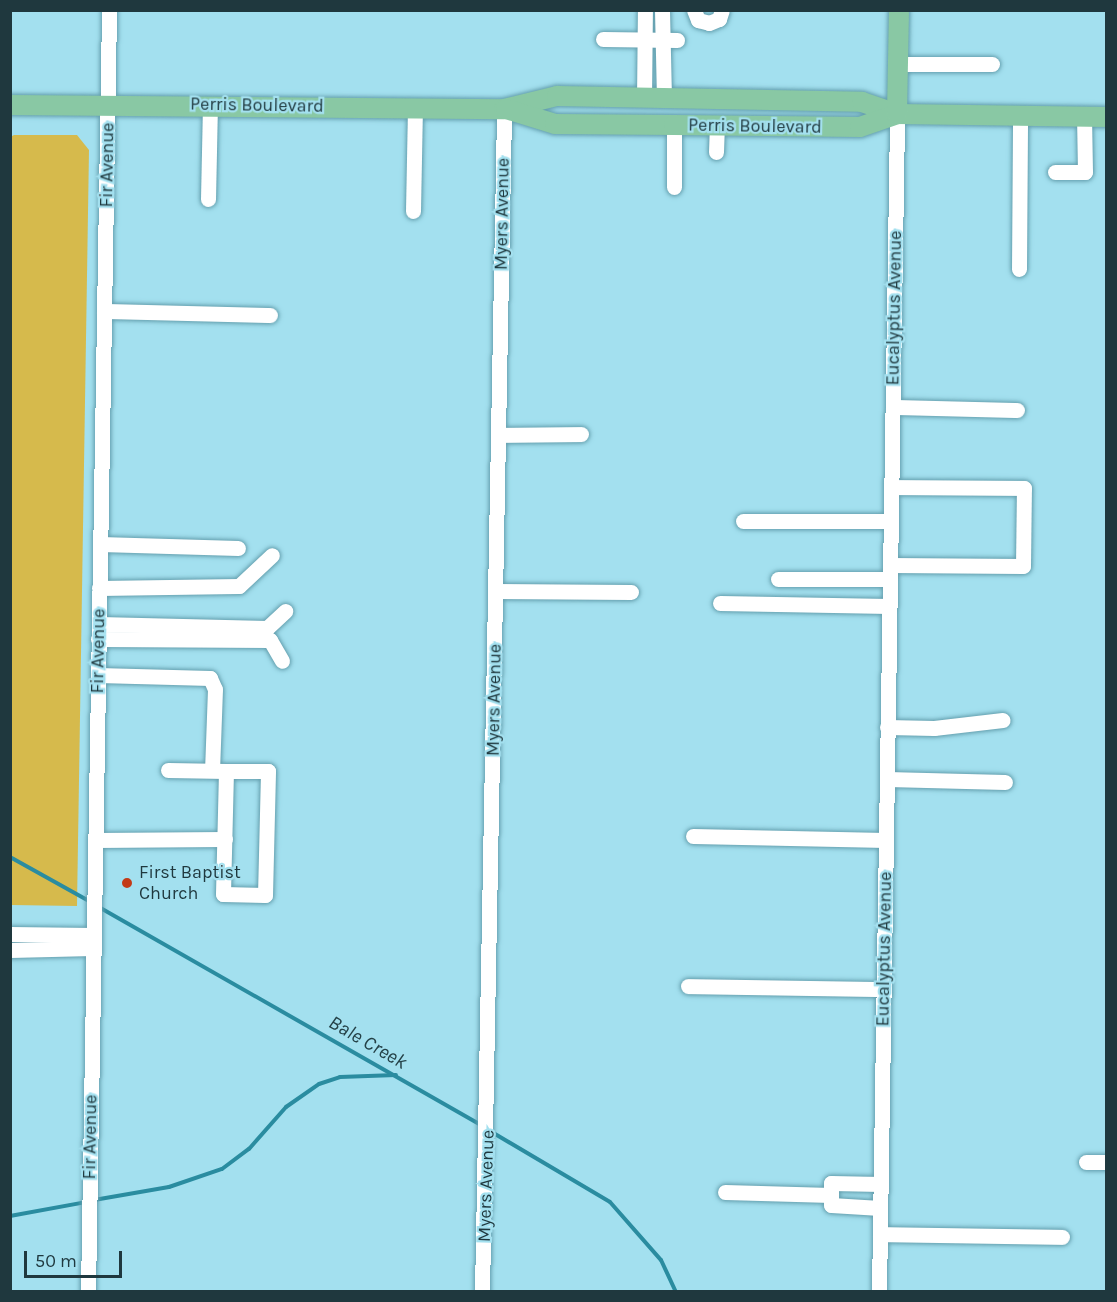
<!DOCTYPE html>
<html>
<head>
<meta charset="utf-8">
<style>
  body { margin:0 }
  #map { position:relative; width:1117px; height:1302px; overflow:hidden; background:#a3e0ef; font-family:Karla,sans-serif }
  div>[style] { position:absolute }
  .green>* { inset:0; background:#d6ba4c }
  .stream>* { height:4px; margin:-2px; padding:0 2px; transform-origin:2px; border-radius:2px; background:#2a8ca0 }
  .roads { filter:drop-shadow(0 0 2px #649fae) drop-shadow(0 0 2px #649fae) }
  .minor>* { height:15px; margin:-7.5px; padding:0 7.5px; transform-origin:7.5px; border-radius:7.5px; background:#fff }
  .major>* { height:20px; margin:-10px; padding:0 10px; transform-origin:10px; border-radius:10px; background:#89c8a4 }
  .dots>* { width:16px; height:16px; translate:-50% -50%; box-sizing:border-box; border:3px solid #a3e0ef; border-radius:50% }
  span { translate:-50% -50%; white-space:nowrap; text-align:center; line-height:1.15; -webkit-text-stroke:4.5px #a3e0ef; paint-order:stroke }
  .street-label { font-size:18px; color:#1f383e }
  .poi-label { font-size:18px; color:#1f383e }
  .left { translate:0 -50%; text-align:left }
  .water-label { font-size:20px; color:#244147; font-style:italic }
  .frame { position:absolute; inset:0; border:12px solid #1f383e; pointer-events:none }
  .scale { position:absolute; left:24px; top:1251px; width:98px; height:27px; box-sizing:border-box; border:3px solid #1f383e; border-top:0; padding-left:8px; font-size:18px; line-height:21px; white-space:nowrap; color:#1f383e; -webkit-text-stroke:4px #a3e0ef; paint-order:stroke }
</style>
</head>
<body>
<div id="map">
  <div class="green">
    <div style="clip-path:polygon(14px 135px,77px 135px,89px 150px,77px 906px,11px 905px,10px 137px)"></div>
  </div>
  <div class="stream">
    <div style="left:10px;top:857px;width:93px;rotate:29.1deg"></div>
    <div style="left:97px;top:906px;width:442px;rotate:29.7deg"></div>
    <div style="left:490px;top:1131px;width:139px;rotate:30.6deg"></div>
    <div style="left:610px;top:1202px;width:77px;rotate:48.7deg"></div>
    <div style="left:661px;top:1260px;width:35px;rotate:65deg"></div>
    <div style="left:94px;top:1200px;width:76px;rotate:-9.8deg"></div>
    <div style="left:169px;top:1187px;width:56px;rotate:-18.8deg"></div>
    <div style="left:222px;top:1169px;width:34px;rotate:-37deg"></div>
    <div style="left:249px;top:1149px;width:56px;rotate:-48.6deg"></div>
    <div style="left:286px;top:1107px;width:40px;rotate:-34.9deg"></div>
    <div style="left:319px;top:1084px;width:22px;rotate:-18deg"></div>
    <div style="left:340px;top:1077px;width:56px;rotate:-2deg"></div>
    <div style="left:10px;top:1216px;width:77px;rotate:-10.4deg"></div>
  </div>
  <div class="roads">
    <div class="minor">
      <div style="left:662px;top:10px;width:90px;rotate:88.7deg"></div>
      <div style="left:694px;top:10px;width:11px;rotate:68deg"></div>
      <div style="left:698px;top:20px;width:11px;rotate:15deg"></div>
      <div style="left:709px;top:23px;width:11px;rotate:-22deg"></div>
      <div style="left:719px;top:19px;width:9px;rotate:-72deg"></div>
      <div style="left:603px;top:39px;width:74px;rotate:0.8deg"></div>
      <div style="left:898px;top:64px;width:94px"></div>
      <div style="left:644px;top:99px;width:89px;rotate:-89.4deg"></div>
      <div style="left:716px;top:152px;width:27px;rotate:-88deg"></div>
      <div style="left:1055px;top:172px;width:30px"></div>
      <div style="left:1085px;top:172px;width:56px;rotate:-91deg"></div>
      <div style="left:674px;top:187px;width:62px;rotate:-90deg"></div>
      <div style="left:208px;top:199px;width:94px;rotate:-88.8deg"></div>
      <div style="left:413px;top:211px;width:104px;rotate:-88.9deg"></div>
      <div style="left:1019px;top:269px;width:154px;rotate:-89.6deg"></div>
      <div style="left:104px;top:311px;width:166px;rotate:1.4deg"></div>
      <div style="left:893px;top:407px;width:124px;rotate:1.4deg"></div>
      <div style="left:499px;top:435px;width:82px;rotate:-0.7deg"></div>
      <div style="left:743px;top:521px;width:148px"></div>
      <div style="left:100px;top:544px;width:138px;rotate:1.7deg"></div>
      <div style="left:890px;top:565px;width:133px;rotate:0.4deg"></div>
      <div style="left:1023px;top:566px;width:78px;rotate:-89.3deg"></div>
      <div style="left:1024px;top:488px;width:133px;rotate:-179.6deg"></div>
      <div style="left:778px;top:579px;width:112px"></div>
      <div style="left:99px;top:588px;width:140px;rotate:-0.8deg"></div>
      <div style="left:239px;top:586px;width:45px;rotate:-43.2deg"></div>
      <div style="left:496px;top:591px;width:135px;rotate:0.4deg"></div>
      <div style="left:720px;top:603px;width:169px;rotate:1deg"></div>
      <div style="left:99px;top:624px;width:168px;rotate:1.4deg"></div>
      <div style="left:267px;top:628px;width:25px;rotate:-43deg"></div>
      <div style="left:98px;top:639px;width:172px;rotate:0.3deg"></div>
      <div style="left:270px;top:640px;width:24px;rotate:60deg"></div>
      <div style="left:98px;top:675px;width:112px;rotate:1.5deg"></div>
      <div style="left:210px;top:678px;width:12px;rotate:66deg"></div>
      <div style="left:215px;top:689px;width:81px;rotate:92.1deg"></div>
      <div style="left:887px;top:727px;width:47px;rotate:1.2deg"></div>
      <div style="left:934px;top:728px;width:69px;rotate:-6.6deg"></div>
      <div style="left:168px;top:770px;width:58px;rotate:1deg"></div>
      <div style="left:226px;top:771px;width:123px;rotate:91.4deg"></div>
      <div style="left:223px;top:894px;width:42px;rotate:1.4deg"></div>
      <div style="left:265px;top:895px;width:124px;rotate:-88.6deg"></div>
      <div style="left:268px;top:771px;width:42px;rotate:180deg"></div>
      <div style="left:887px;top:779px;width:118px;rotate:1.5deg"></div>
      <div style="left:693px;top:836px;width:193px;rotate:1.2deg"></div>
      <div style="left:95px;top:840px;width:130px;rotate:-0.4deg"></div>
      <div style="left:10px;top:934px;width:83px;rotate:0.7deg"></div>
      <div style="left:10px;top:950px;width:83px;rotate:-1.4deg"></div>
      <div style="left:688px;top:986px;width:196px;rotate:0.9deg"></div>
      <div style="left:1086px;top:1162px;width:20px"></div>
      <div style="left:725px;top:1192px;width:106px;rotate:1.6deg"></div>
      <div style="left:880px;top:1208px;width:49px;rotate:-176.5deg"></div>
      <div style="left:831px;top:1205px;width:22px;rotate:-90deg"></div>
      <div style="left:831px;top:1183px;width:50px;rotate:1.1deg"></div>
      <div style="left:880px;top:1234px;width:182px;rotate:0.9deg"></div>
      <div style="left:88px;top:1292px;width:1282px;rotate:-89.06deg"></div>
      <div style="left:482px;top:1292px;width:1183px;rotate:-88.93deg"></div>
      <div style="left:879px;top:1292px;width:1178px;rotate:-89.12deg"></div>
    </div>
    <div class="major">
      <div style="left:10px;top:105px;width:494px;rotate:0.5deg"></div>
      <div style="left:504px;top:109px;width:55px;rotate:-13.8deg"></div>
      <div style="left:557px;top:96px;width:305px;rotate:1.1deg"></div>
      <div style="left:862px;top:102px;width:37px;rotate:19deg"></div>
      <div style="left:897px;top:114px;width:209px;rotate:0.8deg"></div>
      <div style="left:506px;top:109px;width:51px;rotate:17deg"></div>
      <div style="left:555px;top:124px;width:119px;rotate:0.5deg"></div>
      <div style="left:674px;top:125px;width:186px;rotate:0.6deg"></div>
      <div style="left:860px;top:127px;width:39px;rotate:-19deg"></div>
      <div style="left:897px;top:114px;width:104px;rotate:-88.9deg"></div>
    </div>
  </div>
  <div class="dots">
    <div style="left:127px;top:883px;background:#c33a16"></div>
  </div>
  <div class="street-label">
    <span style="left:257px;top:105px;rotate:1deg">Perris Boulevard</span>
    <span style="left:755px;top:126px;rotate:1deg">Perris Boulevard</span>
    <span style="left:107px;top:165px;rotate:-89deg">Fir Avenue</span>
    <span style="left:502px;top:214px;rotate:-89deg">Myers Avenue</span>
    <span style="left:894px;top:308px;rotate:-89deg">Eucalyptus Avenue</span>
    <span style="left:98px;top:651px;rotate:-89deg">Fir Avenue</span>
    <span style="left:494px;top:700px;rotate:-89deg">Myers Avenue</span>
    <span style="left:884px;top:949px;rotate:-89deg">Eucalyptus Avenue</span>
    <span style="left:90px;top:1137px;rotate:-89deg">Fir Avenue</span>
    <span style="left:486px;top:1186px;rotate:-88deg">Myers Avenue</span>
  </div>
  <div class="poi-label">
    <span class="left" style="left:139px;top:883px">First Baptist<br>Church</span>
  </div>
  <div class="water-label">
    <span style="left:368px;top:1042px;rotate:30deg">Bale Creek</span>
  </div>
  <div class="frame"></div>
  <div class="scale">50 m</div>
</div>
</body>
</html>
